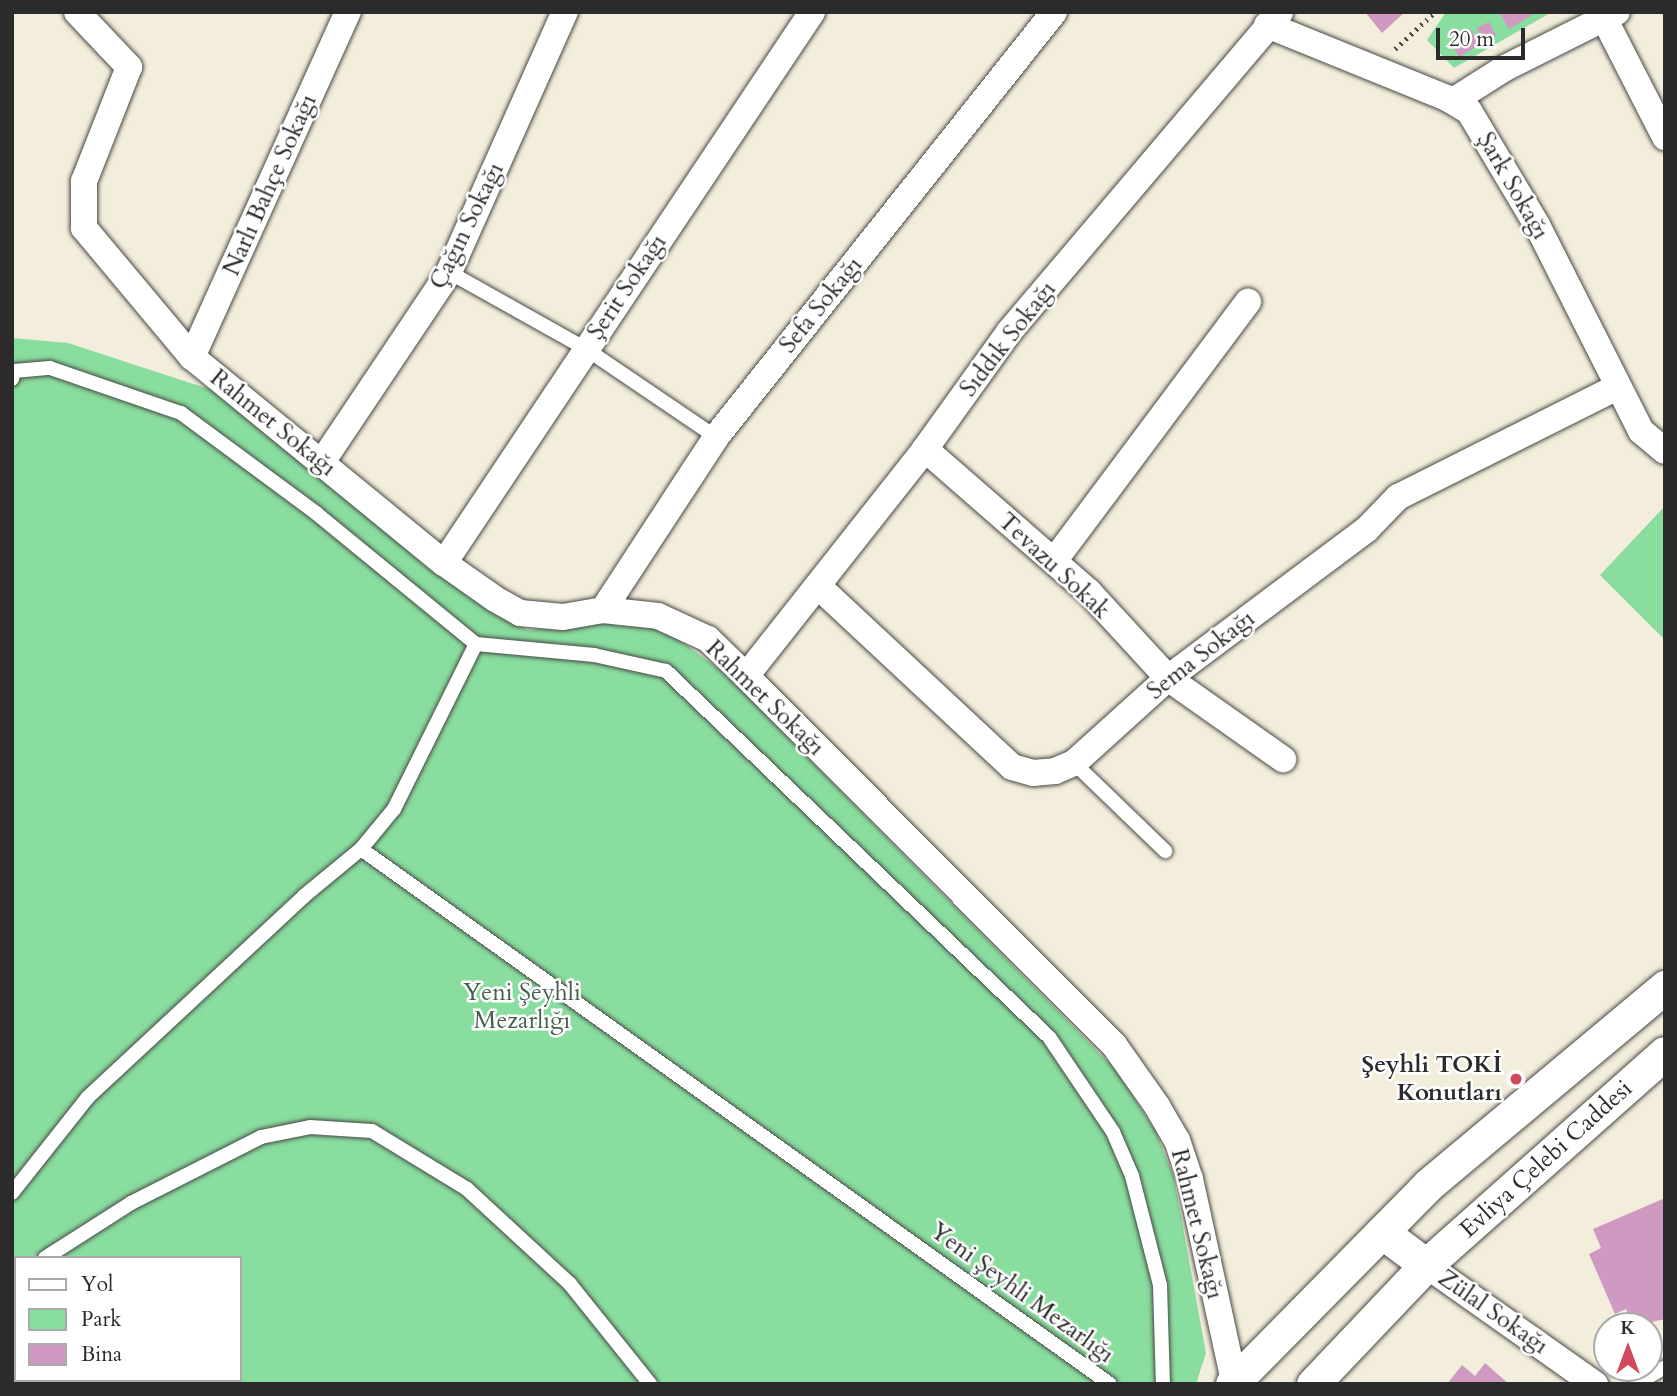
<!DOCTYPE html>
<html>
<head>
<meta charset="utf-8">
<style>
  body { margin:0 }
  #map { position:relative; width:1677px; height:1396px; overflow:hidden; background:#f3eedb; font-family:Cardo,serif }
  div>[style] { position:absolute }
  .green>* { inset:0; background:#89dd9f }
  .building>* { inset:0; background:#d099c2; transform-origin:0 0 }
  .path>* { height:4.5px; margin-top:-2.25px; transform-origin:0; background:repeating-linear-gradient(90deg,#494845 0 2px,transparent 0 7px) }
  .roads { filter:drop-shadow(0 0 2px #494845) drop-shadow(0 0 2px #494845) }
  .service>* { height:14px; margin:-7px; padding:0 7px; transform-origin:7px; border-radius:7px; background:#fff }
  .minor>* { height:26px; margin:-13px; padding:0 13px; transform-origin:13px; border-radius:13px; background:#fff }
  .tertiary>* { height:33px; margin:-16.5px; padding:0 16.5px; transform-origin:16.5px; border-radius:16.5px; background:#fff }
  .dots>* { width:19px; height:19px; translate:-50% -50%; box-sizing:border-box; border:4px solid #fff; border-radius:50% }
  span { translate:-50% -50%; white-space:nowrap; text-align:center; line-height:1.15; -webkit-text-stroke:5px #fff; paint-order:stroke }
  .street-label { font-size:24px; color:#2b2b2b }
  .park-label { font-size:24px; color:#47604e }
  .poi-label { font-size:24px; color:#2b2b2b; font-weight:700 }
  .right { translate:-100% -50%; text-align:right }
  .frame { position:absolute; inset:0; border:14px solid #2b2b2b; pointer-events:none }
  .legend { position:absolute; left:14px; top:1256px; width:228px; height:126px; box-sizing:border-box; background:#fff; border:2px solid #aaa; margin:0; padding:9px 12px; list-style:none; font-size:21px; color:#2b2b2b }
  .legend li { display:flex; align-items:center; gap:14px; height:35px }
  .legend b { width:35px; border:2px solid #aaa }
  .north { position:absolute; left:1593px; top:1312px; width:70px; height:70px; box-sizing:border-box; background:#fff; border:2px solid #aaa; border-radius:50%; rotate:0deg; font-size:19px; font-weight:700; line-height:28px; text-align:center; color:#2b2b2b }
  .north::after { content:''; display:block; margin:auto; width:24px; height:32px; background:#d1495b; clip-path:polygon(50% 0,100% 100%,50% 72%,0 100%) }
  .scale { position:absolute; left:1436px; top:28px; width:89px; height:32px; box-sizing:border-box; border:4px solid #2b2b2b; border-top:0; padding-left:9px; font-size:21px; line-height:24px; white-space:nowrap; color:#2b2b2b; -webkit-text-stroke:5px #fff; paint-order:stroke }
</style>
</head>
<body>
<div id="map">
  <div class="green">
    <div style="clip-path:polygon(1446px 12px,1552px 12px,1454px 68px,1427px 40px)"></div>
    <div style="clip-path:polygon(evenodd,12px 338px,68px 343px,218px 392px,452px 582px,527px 630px,600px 623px,665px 630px,722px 671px,1116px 1070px,1156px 1132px,1174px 1178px,1206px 1353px,1196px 1384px,12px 1384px,12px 338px,16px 1258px,240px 1258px,240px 1380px,16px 1380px,16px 1258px)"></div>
    <div style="clip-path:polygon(1665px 506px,1665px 640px,1600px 575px)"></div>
  </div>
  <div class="building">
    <div style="clip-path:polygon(1365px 12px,1405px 12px,1382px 33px)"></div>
    <div style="clip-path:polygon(1499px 12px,1537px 12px,1509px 29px)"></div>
    <div style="left:1489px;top:22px;width:15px;height:14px;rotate:62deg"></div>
    <div style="left:1471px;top:30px;width:17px;height:24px;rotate:59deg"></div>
    <div style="clip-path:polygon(1665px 1198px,1665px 1319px,1634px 1326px,1626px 1309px,1615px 1314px,1589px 1254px,1601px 1248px,1593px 1229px)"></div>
    <div style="clip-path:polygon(1485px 1363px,1509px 1384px,1447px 1384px,1462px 1365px,1475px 1376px)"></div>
  </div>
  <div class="path">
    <div style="left:1395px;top:49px;width:54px;rotate:-42.8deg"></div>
  </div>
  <div class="roads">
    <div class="service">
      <div style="left:449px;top:272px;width:157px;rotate:29.3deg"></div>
      <div style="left:586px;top:349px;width:157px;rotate:34.1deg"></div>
      <div style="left:12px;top:379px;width:8px;rotate:-76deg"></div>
      <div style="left:14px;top:371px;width:36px;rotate:-5deg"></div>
      <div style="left:50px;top:368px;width:139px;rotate:19deg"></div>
      <div style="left:181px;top:413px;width:168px;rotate:36.5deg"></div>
      <div style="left:316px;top:513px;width:207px;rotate:39.3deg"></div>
      <div style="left:476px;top:644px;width:119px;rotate:5.3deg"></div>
      <div style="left:594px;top:655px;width:74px;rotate:12.5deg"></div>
      <div style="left:666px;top:671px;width:530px;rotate:43.7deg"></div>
      <div style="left:1049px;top:1037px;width:115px;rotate:56deg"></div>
      <div style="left:1113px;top:1132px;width:48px;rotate:66.6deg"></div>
      <div style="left:1132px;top:1176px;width:113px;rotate:75.6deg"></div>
      <div style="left:1160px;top:1285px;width:99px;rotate:88.3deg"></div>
      <div style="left:1074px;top:763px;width:127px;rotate:44deg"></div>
      <div style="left:361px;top:849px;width:920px;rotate:35.54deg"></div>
      <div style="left:12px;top:1193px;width:122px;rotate:-51.6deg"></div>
      <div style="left:88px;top:1097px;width:295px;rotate:-42.9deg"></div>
      <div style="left:304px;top:896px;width:74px;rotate:-39.5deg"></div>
      <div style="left:361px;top:849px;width:52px;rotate:-50.5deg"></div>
      <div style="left:394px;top:809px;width:184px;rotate:-63.6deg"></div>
      <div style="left:45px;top:1258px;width:102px;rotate:-32.6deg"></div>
      <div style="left:131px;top:1203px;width:146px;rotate:-26.9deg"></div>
      <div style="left:261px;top:1137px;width:50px;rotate:-11.5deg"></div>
      <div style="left:310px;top:1127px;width:62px;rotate:3.7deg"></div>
      <div style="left:372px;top:1131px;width:111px;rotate:31.4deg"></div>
      <div style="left:467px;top:1189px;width:140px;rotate:42.7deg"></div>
      <div style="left:570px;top:1284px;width:128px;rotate:51.3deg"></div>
      <div style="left:12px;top:1274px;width:4px;rotate:-14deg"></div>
      <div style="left:12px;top:1299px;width:6px;rotate:51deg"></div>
      <div style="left:76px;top:1380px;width:5px;rotate:53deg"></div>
      <div style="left:1636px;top:1384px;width:34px;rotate:-30deg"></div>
    </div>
    <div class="minor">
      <div style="left:77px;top:12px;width:76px;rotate:46.6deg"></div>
      <div style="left:129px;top:67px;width:123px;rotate:111.5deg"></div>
      <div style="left:84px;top:181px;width:47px;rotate:90deg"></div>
      <div style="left:84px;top:228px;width:168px;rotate:50.1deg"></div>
      <div style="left:192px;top:357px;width:325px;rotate:39.3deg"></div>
      <div style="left:444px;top:563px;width:62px;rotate:35.2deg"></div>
      <div style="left:495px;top:599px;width:29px;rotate:29deg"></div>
      <div style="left:520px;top:613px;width:43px;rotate:5.3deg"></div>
      <div style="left:563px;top:617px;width:41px;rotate:-9.9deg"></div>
      <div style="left:603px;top:610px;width:55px;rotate:6.2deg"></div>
      <div style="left:658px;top:616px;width:55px;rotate:24.7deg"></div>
      <div style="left:708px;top:639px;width:53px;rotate:44.2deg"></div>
      <div style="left:746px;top:676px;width:521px;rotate:45.08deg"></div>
      <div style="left:1114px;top:1045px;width:75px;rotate:54.8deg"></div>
      <div style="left:1157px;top:1106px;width:39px;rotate:60deg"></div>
      <div style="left:1177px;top:1140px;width:41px;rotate:71.6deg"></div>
      <div style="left:1190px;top:1179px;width:207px;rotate:77.7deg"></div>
      <div style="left:1604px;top:18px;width:134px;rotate:62.9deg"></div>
      <div style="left:1267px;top:25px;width:194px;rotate:22.1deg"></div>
      <div style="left:1447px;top:98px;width:26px;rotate:31deg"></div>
      <div style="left:1469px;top:111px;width:133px;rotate:59.2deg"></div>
      <div style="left:1537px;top:225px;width:231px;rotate:63.2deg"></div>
      <div style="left:1641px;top:431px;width:31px;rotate:40deg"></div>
      <div style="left:1453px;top:101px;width:62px;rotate:-32.4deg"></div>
      <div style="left:1505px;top:68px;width:125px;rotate:-26.6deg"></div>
      <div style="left:192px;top:357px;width:379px;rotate:-65.7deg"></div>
      <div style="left:925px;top:449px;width:218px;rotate:41.1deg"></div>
      <div style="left:1089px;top:592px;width:117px;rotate:47.4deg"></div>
      <div style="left:1168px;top:678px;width:141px;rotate:35.2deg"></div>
      <div style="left:322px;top:462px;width:229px;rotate:-56.2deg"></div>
      <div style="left:449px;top:272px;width:285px;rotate:-66deg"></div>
      <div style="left:1054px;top:561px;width:324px;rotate:-53.2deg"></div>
      <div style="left:444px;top:563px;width:663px;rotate:-56.26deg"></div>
      <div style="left:818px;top:586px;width:265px;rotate:43deg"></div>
      <div style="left:1012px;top:767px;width:22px;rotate:16deg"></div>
      <div style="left:1033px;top:773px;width:22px;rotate:-5deg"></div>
      <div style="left:1055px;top:771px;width:21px;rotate:-23deg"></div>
      <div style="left:1074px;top:763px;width:127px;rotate:-42.1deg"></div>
      <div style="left:1168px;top:678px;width:247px;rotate:-36.8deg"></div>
      <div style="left:1366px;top:530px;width:46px;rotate:-45.9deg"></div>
      <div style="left:1398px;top:497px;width:244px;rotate:-26.6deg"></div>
      <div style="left:603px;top:610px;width:207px;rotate:-56.8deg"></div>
      <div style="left:716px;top:437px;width:543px;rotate:-51.5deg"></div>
      <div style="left:746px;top:676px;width:289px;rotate:-51.7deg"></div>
      <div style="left:925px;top:449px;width:144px;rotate:-54.3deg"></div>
      <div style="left:1009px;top:332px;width:419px;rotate:-49.7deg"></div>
      <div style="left:1426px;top:1265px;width:207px;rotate:35.2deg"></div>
    </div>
    <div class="tertiary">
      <div style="left:1382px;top:1232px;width:55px;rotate:36.9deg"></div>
      <div style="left:1232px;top:1384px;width:279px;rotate:-45.4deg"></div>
      <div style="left:1428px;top:1185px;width:309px;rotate:-39.9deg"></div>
      <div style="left:1313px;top:1384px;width:164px;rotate:-46.5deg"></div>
      <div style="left:1426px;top:1265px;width:319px;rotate:-41.6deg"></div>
    </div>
  </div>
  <div class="dots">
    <div style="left:1516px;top:1079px;background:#d1495b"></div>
  </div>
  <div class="street-label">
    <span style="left:270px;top:185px;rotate:-66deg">Narlı Bahçe Sokağı</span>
    <span style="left:1513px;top:186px;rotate:60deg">Şark Sokağı</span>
    <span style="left:467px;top:226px;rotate:-64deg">Çağın Sokağı</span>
    <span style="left:627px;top:287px;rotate:-56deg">Şerit Sokağı</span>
    <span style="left:821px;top:305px;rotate:-51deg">Sefa Sokağı</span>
    <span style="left:1008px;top:339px;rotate:-52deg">Sıddık Sokağı</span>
    <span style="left:273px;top:423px;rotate:39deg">Rahmet Sokağı</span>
    <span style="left:1054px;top:566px;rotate:43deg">Tevazu Sokak</span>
    <span style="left:1201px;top:655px;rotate:-38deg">Sema Sokağı</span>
    <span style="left:765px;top:698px;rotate:44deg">Rahmet Sokağı</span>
    <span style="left:1546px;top:1159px;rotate:-42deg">Evliya Çelebi Caddesi</span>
    <span style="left:1197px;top:1224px;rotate:76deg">Rahmet Sokağı</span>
    <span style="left:1022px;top:1293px;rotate:36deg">Yeni Şeyhli Mezarlığı</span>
    <span style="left:1493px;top:1312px;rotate:35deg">Zülal Sokağı</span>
  </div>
  <div class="park-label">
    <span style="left:522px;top:1007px">Yeni Şeyhli<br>Mezarlığı</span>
  </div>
  <div class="poi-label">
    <span class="right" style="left:1502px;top:1079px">Şeyhli TOKİ<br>Konutları</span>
  </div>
  <div class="frame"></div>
  <ul class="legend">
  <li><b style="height:9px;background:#fff"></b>Yol</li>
  <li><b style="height:19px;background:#89dd9f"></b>Park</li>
  <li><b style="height:19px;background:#d099c2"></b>Bina</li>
  </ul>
  <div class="north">K</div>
  <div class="scale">20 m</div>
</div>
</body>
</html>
